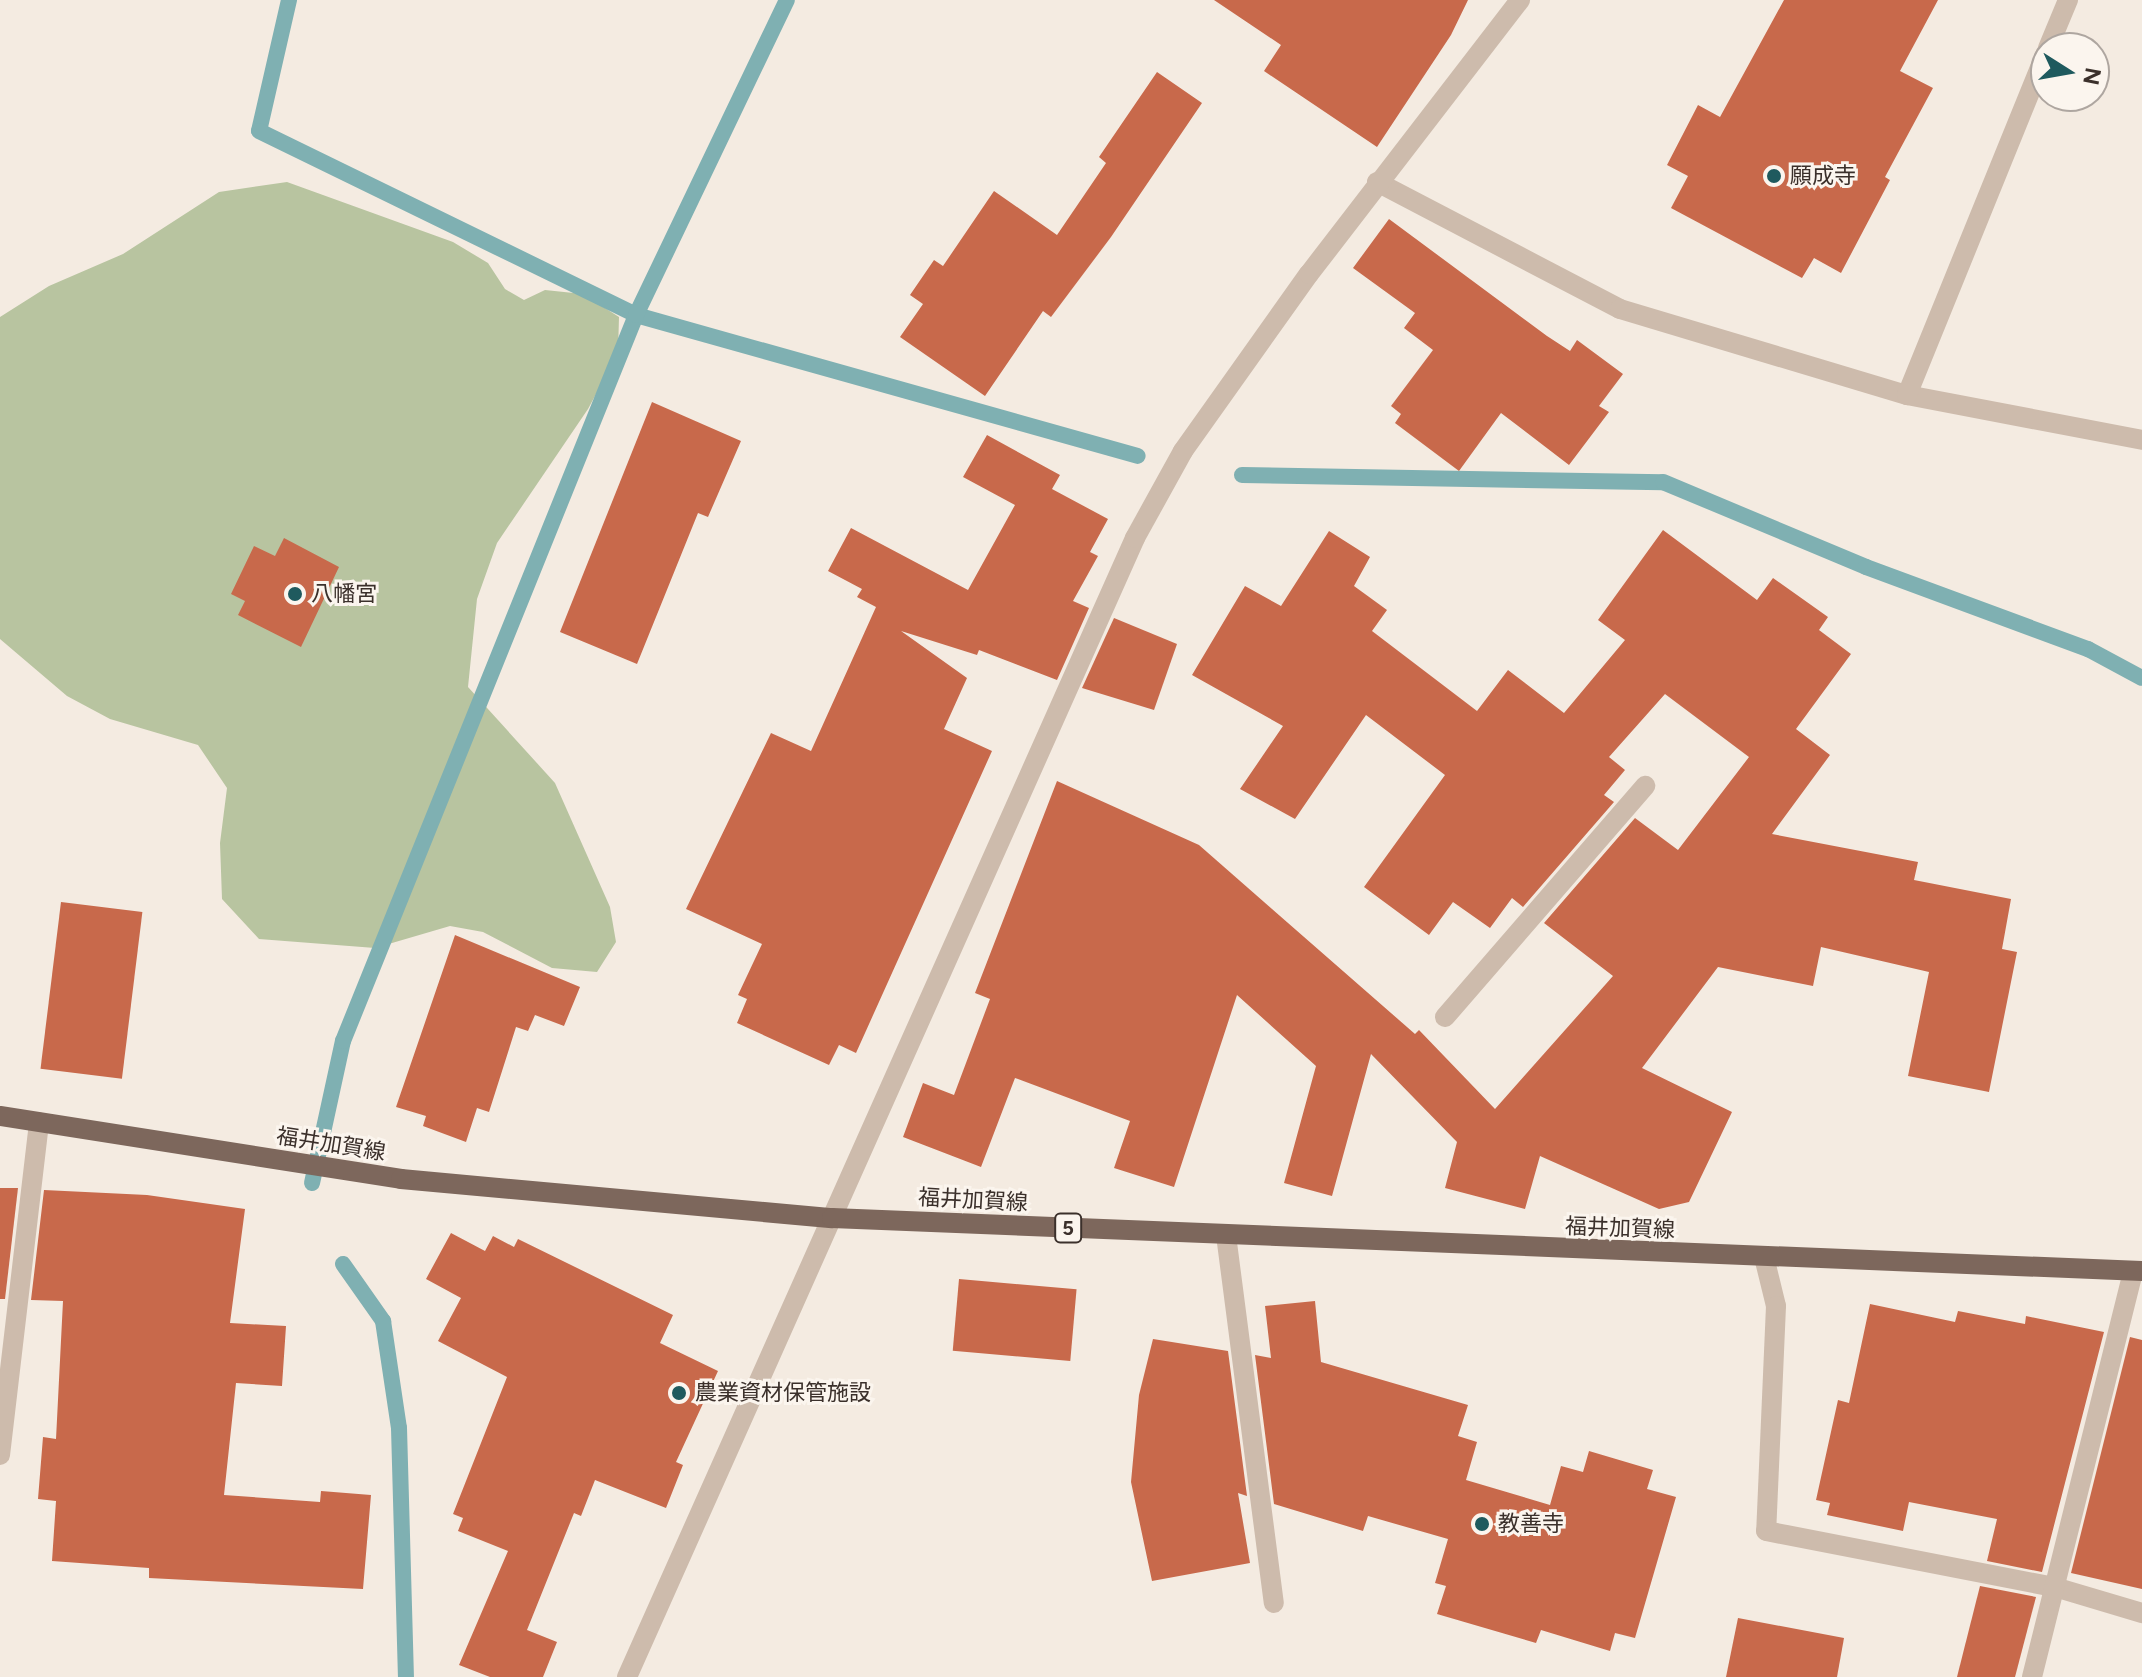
<!DOCTYPE html>
<html>
<head>
<meta charset="utf-8">
<style>
  body { margin:0 }
  #map { position:relative; width:2142px; height:1677px; overflow:hidden; background:#f4ebe1; font-family:Figtree,"Noto Sans JP",sans-serif }
  div>[style] { position:absolute }
  .green>* { inset:0; background:#b8c4a0 }
  .stream>* { height:16px; margin:-8px; padding:0 8px; transform-origin:8px; border-radius:8px; background:#7fb0b2 }
  .building>* { inset:0; background:#c8694b; transform-origin:0 0 }
  .street>* { height:20px; margin:-10px; padding:0 10px; transform-origin:10px; border-radius:10px; background:#cdbbac }
  .primary>* { height:20px; margin:-10px; padding:0 10px; transform-origin:10px; border-radius:10px; background:#7d675c }
  .dots>* { width:22px; height:22px; translate:-50% -50%; box-sizing:border-box; border:4px solid #fbf5ee; border-radius:50% }
  span { translate:-50% -50%; white-space:nowrap; text-align:center; line-height:1.15; -webkit-text-stroke:6px #fbf5ee; paint-order:stroke }
  .shield-label span { padding:2px 6px; background:#fbf5ee; border:2px solid; border-radius:6px; -webkit-text-stroke-width:0 }
  .shield-label { font-size:20px; color:#3b302b; font-weight:700 }
  .poi-label { font-size:22px; color:#3b302b }
  .left { translate:0 -50%; text-align:left }
  .street-label { font-size:22px; color:#3b302b }
  .north { position:absolute; left:2030px; top:32px; width:80px; height:80px; box-sizing:border-box; background:#fbf5ee; border:2px solid #aea6a0; border-radius:50%; rotate:101deg; font-size:22px; font-weight:700; line-height:32px; text-align:center; color:#3b302b }
  .north::after { content:''; display:block; margin:auto; width:28px; height:36px; background:#1f5a5e; clip-path:polygon(50% 0,100% 100%,50% 72%,0 100%) }
</style>
</head>
<body>
<div id="map">
  <div class="green">
    <div style="clip-path:polygon(287px 182px,453px 242px,488px 263px,505px 289px,524px 300px,545px 290px,583px 294px,619px 317px,618px 353px,588px 409px,497px 543px,477px 599px,468px 687px,555px 783px,610px 907px,616px 942px,597px 972px,552px 968px,483px 932px,450px 926px,375px 948px,259px 939px,222px 899px,220px 843px,227px 788px,198px 745px,110px 719px,67px 696px,0 639px,0 317px,49px 286px,123px 254px,219px 192px)"></div>
  </div>
  <div class="stream">
    <div style="left:289px;top:0;width:134px;rotate:102.9deg"></div>
    <div style="left:259px;top:131px;width:420px;rotate:26deg"></div>
    <div style="left:636px;top:315px;width:521px;rotate:15.69deg"></div>
    <div style="left:1242px;top:475px;width:421px;rotate:1deg"></div>
    <div style="left:1663px;top:482px;width:220px;rotate:22.7deg"></div>
    <div style="left:1866px;top:567px;width:237px;rotate:20.3deg"></div>
    <div style="left:2088px;top:649px;width:61px;rotate:28.2deg"></div>
    <div style="left:312px;top:1183px;width:145px;rotate:-77.7deg"></div>
    <div style="left:343px;top:1041px;width:783px;rotate:-68.02deg"></div>
    <div style="left:636px;top:315px;width:349px;rotate:-64.4deg"></div>
    <div style="left:343px;top:1264px;width:70px;rotate:54.9deg"></div>
    <div style="left:383px;top:1321px;width:108px;rotate:81.5deg"></div>
    <div style="left:399px;top:1428px;width:249px;rotate:88.4deg"></div>
  </div>
  <div class="building">
    <div style="clip-path:polygon(1214px 0,1468px 0,1451px 35px,1377px 147px,1264px 71px,1281px 45px)"></div>
    <div style="clip-path:polygon(1784px 0,1938px 0,1900px 71px,1933px 88px,1885px 177px,1890px 180px,1841px 273px,1814px 258px,1802px 278px,1671px 208px,1688px 176px,1667px 165px,1698px 105px,1720px 117px)"></div>
    <div style="clip-path:polygon(1157px 72px,1202px 103px,1111px 237px,1051px 317px,1043px 311px,985px 396px,900px 337px,923px 304px,910px 295px,934px 260px,943px 266px,994px 191px,1057px 235px,1106px 163px,1099px 157px)"></div>
    <div style="clip-path:polygon(1389px 219px,1547px 336px,1570px 351px,1577px 340px,1623px 374px,1599px 406px,1609px 412px,1569px 465px,1501px 413px,1459px 471px,1395px 423px,1401px 414px,1391px 406px,1433px 350px,1404px 328px,1415px 313px,1353px 268px)"></div>
    <div style="clip-path:polygon(652px 402px,741px 441px,708px 517px,698px 513px,637px 664px,560px 632px)"></div>
    <div style="clip-path:polygon(987px 435px,1060px 475px,1052px 489px,1108px 519px,1090px 552px,1098px 556px,1073px 601px,1089px 608px,1057px 680px,979px 650px,977px 655px,901px 631px,967px 678px,944px 729px,992px 751px,856px 1053px,839px 1045px,829px 1065px,737px 1023px,747px 999px,738px 995px,762px 944px,686px 909px,771px 733px,811px 751px,876px 607px,857px 597px,862px 589px,828px 571px,851px 528px,968px 590px,1015px 505px,963px 477px)"></div>
    <div style="clip-path:polygon(1663px 530px,1757px 600px,1773px 578px,1828px 617px,1819px 630px,1851px 654px,1796px 729px,1830px 755px,1772px 834px,1918px 862px,1914px 880px,2011px 899px,2002px 949px,2017px 952px,1989px 1092px,1908px 1076px,1929px 972px,1821px 947px,1813px 986px,1718px 967px,1642px 1068px,1732px 1112px,1689px 1202px,1659px 1209px,1540px 1156px,1525px 1209px,1445px 1188px,1457px 1142px,1371px 1054px,1332px 1196px,1284px 1183px,1316px 1066px,1237px 995px,1174px 1187px,1114px 1168px,1130px 1121px,1015px 1078px,981px 1167px,903px 1137px,923px 1083px,954px 1095px,990px 999px,975px 993px,1057px 781px,1199px 845px,1415px 1034px,1419px 1030px,1495px 1109px,1613px 976px,1544px 923px,1635px 818px,1678px 850px,1749px 757px,1665px 694px,1609px 757px,1625px 770px,1604px 795px,1614px 802px,1523px 907px,1512px 898px,1490px 928px,1453px 902px,1429px 935px,1364px 887px,1445px 775px,1366px 715px,1295px 819px,1240px 789px,1283px 726px,1192px 675px,1245px 586px,1281px 606px,1329px 531px,1370px 557px,1354px 586px,1387px 610px,1372px 631px,1477px 711px,1508px 670px,1564px 713px,1625px 640px,1598px 620px)"></div>
    <div style="clip-path:polygon(284px 538px,339px 567px,301px 647px,238px 615px,245px 601px,231px 594px,254px 546px,275px 556px)"></div>
    <div style="clip-path:polygon(1114px 618px,1177px 644px,1154px 710px,1082px 688px)"></div>
    <div style="left:61px;top:902px;width:82px;height:168px;rotate:7deg"></div>
    <div style="clip-path:polygon(455px 935px,580px 987px,564px 1026px,535px 1015px,528px 1031px,516px 1027px,489px 1112px,477px 1108px,466px 1142px,423px 1126px,426px 1116px,396px 1107px)"></div>
    <div style="clip-path:polygon(0 1188px,18px 1188px,5px 1299px,0 1299px)"></div>
    <div style="clip-path:polygon(44px 1190px,147px 1195px,245px 1209px,230px 1323px,286px 1326px,282px 1386px,236px 1383px,224px 1495px,320px 1502px,321px 1491px,371px 1495px,363px 1589px,149px 1578px,149px 1568px,52px 1561px,56px 1501px,38px 1499px,43px 1437px,56px 1439px,63px 1301px,31px 1300px)"></div>
    <div style="clip-path:polygon(451px 1233px,485px 1251px,493px 1236px,514px 1247px,518px 1239px,673px 1315px,660px 1343px,718px 1371px,676px 1462px,683px 1465px,666px 1508px,595px 1480px,581px 1516px,574px 1513px,527px 1630px,557px 1642px,543px 1677px,490px 1677px,459px 1665px,508px 1551px,458px 1531px,463px 1518px,453px 1514px,507px 1377px,438px 1341px,461px 1298px,426px 1279px)"></div>
    <div style="left:959px;top:1279px;width:118px;height:72px;rotate:5deg"></div>
    <div style="clip-path:polygon(1315px 1301px,1321px 1362px,1468px 1405px,1458px 1436px,1477px 1442px,1466px 1480px,1550px 1505px,1561px 1466px,1583px 1472px,1589px 1451px,1653px 1470px,1647px 1489px,1676px 1497px,1635px 1638px,1615px 1633px,1610px 1651px,1541px 1630px,1536px 1643px,1437px 1614px,1446px 1586px,1435px 1583px,1448px 1539px,1368px 1516px,1363px 1531px,1274px 1504px,1255px 1355px,1271px 1358px,1265px 1306px)"></div>
    <div style="clip-path:polygon(1870px 1304px,1955px 1322px,1958px 1311px,2025px 1324px,2026px 1316px,2104px 1332px,2042px 1572px,1987px 1561px,1997px 1519px,1909px 1502px,1903px 1531px,1827px 1515px,1830px 1503px,1816px 1500px,1838px 1400px,1849px 1403px)"></div>
    <div style="clip-path:polygon(2130px 1337px,2142px 1340px,2142px 1589px,2071px 1573px)"></div>
    <div style="clip-path:polygon(1153px 1339px,1228px 1351px,1247px 1496px,1238px 1493px,1250px 1563px,1152px 1581px,1131px 1482px,1139px 1395px)"></div>
    <div style="clip-path:polygon(1980px 1586px,2036px 1597px,2015px 1677px,1957px 1677px)"></div>
    <div style="clip-path:polygon(1738px 1618px,1844px 1638px,1837px 1677px,1726px 1677px)"></div>
  </div>
  <div class="street">
    <div style="left:2048px;top:48px;width:52px;rotate:-67.4deg"></div>
    <div style="left:1377px;top:182px;width:274px;rotate:27.6deg"></div>
    <div style="left:1620px;top:309px;width:300px;rotate:16.7deg"></div>
    <div style="left:1907px;top:395px;width:239px;rotate:10.8deg"></div>
    <div style="left:1907px;top:395px;width:369px;rotate:-67.9deg"></div>
    <div style="left:1445px;top:1017px;width:306px;rotate:-49.1deg"></div>
    <div style="left:1226px;top:1235px;width:371px;rotate:82.6deg"></div>
    <div style="left:1764px;top:1257px;width:50px;rotate:76.2deg"></div>
    <div style="left:1776px;top:1306px;width:225px;rotate:92.5deg"></div>
    <div style="left:1766px;top:1531px;width:298px;rotate:11deg"></div>
    <div style="left:2058px;top:1588px;width:88px;rotate:16.6deg"></div>
    <div style="left:0;top:1455px;width:335px;rotate:-83.3deg"></div>
    <div style="left:627px;top:1677px;width:1247px;rotate:-65.96deg"></div>
    <div style="left:1135px;top:538px;width:99px;rotate:-61.1deg"></div>
    <div style="left:1183px;top:451px;width:217px;rotate:-54.6deg"></div>
    <div style="left:1309px;top:274px;width:346px;rotate:-52.4deg"></div>
    <div style="left:2032px;top:1677px;width:418px;rotate:-76deg"></div>
  </div>
  <div class="primary">
    <div style="left:0;top:1116px;width:406px;rotate:8.9deg"></div>
    <div style="left:401px;top:1179px;width:433px;rotate:5.2deg"></div>
    <div style="left:832px;top:1218px;width:1311px;rotate:2.32deg"></div>
  </div>
  <div class="dots">
    <div style="left:1774px;top:176px;background:#1f5a5e"></div>
    <div style="left:295px;top:594px;background:#1f5a5e"></div>
    <div style="left:679px;top:1393px;background:#1f5a5e"></div>
    <div style="left:1482px;top:1524px;background:#1f5a5e"></div>
  </div>
  <div class="shield-label">
    <span style="left:1068px;top:1228px">5</span>
  </div>
  <div class="poi-label">
    <span class="left" style="left:1790px;top:176px">願成寺</span>
    <span class="left" style="left:311px;top:594px">八幡宮</span>
    <span class="left" style="left:695px;top:1393px">農業資材保管施設</span>
    <span class="left" style="left:1498px;top:1524px">教善寺</span>
  </div>
  <div class="street-label">
    <span style="left:331px;top:1144px;rotate:9deg">福井加賀線</span>
    <span style="left:973px;top:1200px;rotate:3deg">福井加賀線</span>
    <span style="left:1620px;top:1228px;rotate:2deg">福井加賀線</span>
  </div>
  <div class="north">N</div>
</div>
</body>
</html>
